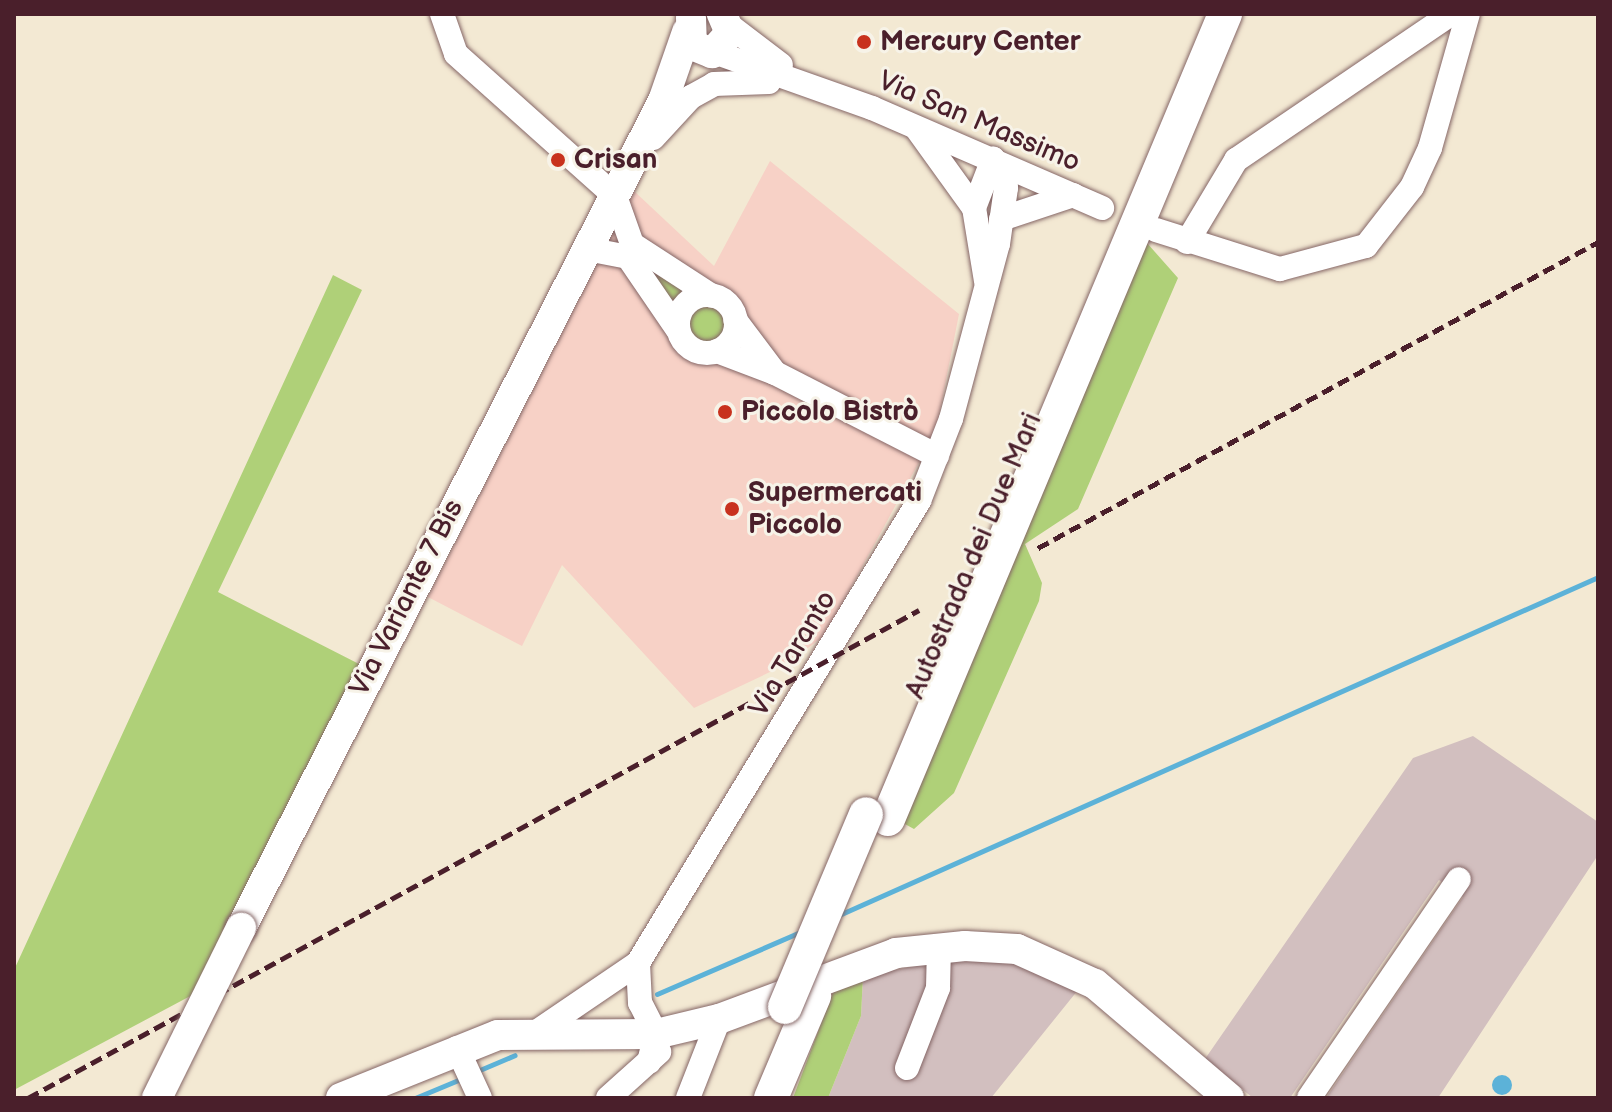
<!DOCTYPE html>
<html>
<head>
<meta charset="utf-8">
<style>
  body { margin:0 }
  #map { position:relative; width:1612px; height:1112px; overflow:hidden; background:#f3e9d3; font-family:"Balsamiq Sans",sans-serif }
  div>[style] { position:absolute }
  .built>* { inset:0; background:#f7d1c6 }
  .industrial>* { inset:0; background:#d2bfbf }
  .green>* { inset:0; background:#afd078 }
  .round { border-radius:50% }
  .water>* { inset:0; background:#5cb2d8 }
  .stream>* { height:5px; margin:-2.5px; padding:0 2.5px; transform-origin:2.5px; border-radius:2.5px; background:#5cb2d8 }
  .roads { filter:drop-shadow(0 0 2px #856666) drop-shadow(0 0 2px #856666) }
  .minor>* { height:24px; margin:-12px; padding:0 12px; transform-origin:12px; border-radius:12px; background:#fff }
  .minor>.ring { margin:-12px; padding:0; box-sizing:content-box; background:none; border:24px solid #fff; border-radius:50% }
  .major>* { height:30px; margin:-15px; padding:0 15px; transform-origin:15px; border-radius:15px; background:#fff }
  .highway>* { height:34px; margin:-17px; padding:0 17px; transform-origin:17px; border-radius:17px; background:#fff }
  .rail>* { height:5px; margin-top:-2.5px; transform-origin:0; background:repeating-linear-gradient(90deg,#4a1f2b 0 12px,transparent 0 18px) }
  .bridges { filter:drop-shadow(0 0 2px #856666) drop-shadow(0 0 2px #856666) }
  .major-bridge>* { height:30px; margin:-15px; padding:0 15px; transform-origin:15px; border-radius:15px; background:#fff }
  .highway-bridge>* { height:34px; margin:-17px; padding:0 17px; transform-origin:17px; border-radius:17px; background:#fff }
  .dots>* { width:22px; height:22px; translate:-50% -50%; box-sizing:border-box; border:4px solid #f7f3e8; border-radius:50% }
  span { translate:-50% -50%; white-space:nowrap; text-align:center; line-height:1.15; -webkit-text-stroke:6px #f7f3e8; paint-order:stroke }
  .poi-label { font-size:28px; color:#4a1f2b; font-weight:700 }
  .left { translate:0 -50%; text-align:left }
  .street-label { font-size:28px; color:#4a1f2b }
  .frame { position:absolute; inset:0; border:16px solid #4a1f2b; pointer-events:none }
</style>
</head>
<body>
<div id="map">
  <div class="built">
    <div style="clip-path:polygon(770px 161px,959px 314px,936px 431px,825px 635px,787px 664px,694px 708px,562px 565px,522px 646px,428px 597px,634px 191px,714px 266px)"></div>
  </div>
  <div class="industrial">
    <div style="clip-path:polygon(1473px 736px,1598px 822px,1598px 855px,1438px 1098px,1326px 1098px,1463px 897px,1439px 880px,1290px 1098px,1253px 1098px,1205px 1059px,1413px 758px)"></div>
    <div style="clip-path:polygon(963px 957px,1013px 963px,1078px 990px,991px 1098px,828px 1098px,861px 1016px,863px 976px)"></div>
  </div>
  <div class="green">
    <div style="clip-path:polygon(1147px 243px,1178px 278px,1078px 509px,1025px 544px,1042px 583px,1039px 601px,954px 793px,914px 829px,903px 823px)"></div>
    <div style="clip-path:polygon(631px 252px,689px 290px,673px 305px)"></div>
    <div style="clip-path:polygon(333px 275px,362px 290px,218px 592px,361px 665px,196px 993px,14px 1090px,14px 970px)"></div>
    <div class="round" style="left:687px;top:306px;width:38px;height:38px"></div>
    <div style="clip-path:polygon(863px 976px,861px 1016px,828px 1098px,793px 1098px,836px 984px)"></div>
  </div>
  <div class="water">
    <div class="round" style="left:1492px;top:1075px;width:20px;height:20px"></div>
  </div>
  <div class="stream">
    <div style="left:839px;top:915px;width:831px;rotate:-24deg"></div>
    <div style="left:657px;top:994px;width:156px;rotate:-23.4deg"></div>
    <div style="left:475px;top:1072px;width:43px;rotate:-23deg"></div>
    <div style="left:415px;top:1098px;width:52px;rotate:-22.6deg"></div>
  </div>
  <div class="roads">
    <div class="minor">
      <div style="left:442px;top:14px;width:42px;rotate:70.7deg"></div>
      <div style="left:456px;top:54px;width:213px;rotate:41.8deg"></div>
      <div style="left:615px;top:196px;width:51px;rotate:70.5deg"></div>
      <div style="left:632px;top:244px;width:95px;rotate:33deg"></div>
      <div style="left:730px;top:26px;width:64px;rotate:37.4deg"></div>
      <div style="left:714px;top:52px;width:168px;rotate:19.5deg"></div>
      <div style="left:872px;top:108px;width:251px;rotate:23.5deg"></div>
      <div style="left:917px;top:129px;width:97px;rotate:54.2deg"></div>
      <div style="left:653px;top:138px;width:56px;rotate:-47.2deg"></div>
      <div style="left:691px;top:97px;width:26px;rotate:-29deg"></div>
      <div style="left:714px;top:84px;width:55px;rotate:-2.1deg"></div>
      <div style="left:1001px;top:219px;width:76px;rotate:-18.4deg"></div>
      <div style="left:1156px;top:230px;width:130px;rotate:17.5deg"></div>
      <div style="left:1280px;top:269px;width:89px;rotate:-15deg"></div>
      <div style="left:1366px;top:246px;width:75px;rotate:-52.1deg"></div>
      <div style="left:1412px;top:187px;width:43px;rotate:-65.2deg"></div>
      <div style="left:1430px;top:148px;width:139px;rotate:-74.2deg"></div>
      <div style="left:1187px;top:242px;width:96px;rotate:-59.1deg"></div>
      <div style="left:1236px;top:160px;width:260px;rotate:-34.2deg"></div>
      <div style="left:587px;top:249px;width:42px;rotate:11deg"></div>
      <div style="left:628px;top:257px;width:88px;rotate:55.6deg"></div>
      <div style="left:986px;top:281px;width:74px;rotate:-99.3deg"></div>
      <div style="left:974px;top:208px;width:53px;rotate:-68.8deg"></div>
      <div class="ring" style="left:678px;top:295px;width:34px;height:34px"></div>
      <div style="left:717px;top:351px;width:62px;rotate:20.8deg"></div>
      <div style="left:775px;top:373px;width:66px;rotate:-127deg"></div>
      <div style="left:775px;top:373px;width:182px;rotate:27.1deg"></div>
      <div style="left:538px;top:1031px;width:121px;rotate:-34.2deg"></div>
      <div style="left:457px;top:1048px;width:55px;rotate:65.3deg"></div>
      <div style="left:649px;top:1062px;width:29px;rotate:-76deg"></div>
      <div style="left:656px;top:1034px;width:35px;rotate:-117deg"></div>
      <div style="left:640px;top:1003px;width:40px;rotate:-92.9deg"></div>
      <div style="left:638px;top:963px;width:541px;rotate:-58.69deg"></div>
      <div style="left:919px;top:501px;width:88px;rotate:-68.7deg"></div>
      <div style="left:951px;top:419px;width:181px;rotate:-75deg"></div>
      <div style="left:998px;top:244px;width:57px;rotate:-81.9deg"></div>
      <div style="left:1006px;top:188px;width:32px;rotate:-114deg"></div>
      <div style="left:907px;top:1068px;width:86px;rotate:-68.8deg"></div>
      <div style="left:938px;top:988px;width:41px;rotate:-88.6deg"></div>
      <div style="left:608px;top:1098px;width:69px;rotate:-42deg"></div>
      <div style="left:688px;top:1098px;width:85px;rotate:-68.6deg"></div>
      <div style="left:1309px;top:1098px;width:265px;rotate:-55.6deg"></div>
    </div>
    <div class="major">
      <div style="left:691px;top:18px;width:27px;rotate:88deg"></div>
      <div style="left:692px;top:45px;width:22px;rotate:22deg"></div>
      <div style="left:712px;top:53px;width:27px;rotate:-48deg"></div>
      <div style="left:730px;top:33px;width:21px;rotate:-113deg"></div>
      <div style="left:241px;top:928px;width:928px;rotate:-62.97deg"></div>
      <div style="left:663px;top:101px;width:73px;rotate:-70.8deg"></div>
      <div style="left:341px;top:1098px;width:169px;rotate:-21.9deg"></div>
      <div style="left:498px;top:1035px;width:158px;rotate:-0.4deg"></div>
      <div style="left:656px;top:1034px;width:65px;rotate:-13.4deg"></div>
      <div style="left:719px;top:1019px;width:189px;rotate:-20.4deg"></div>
      <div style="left:896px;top:953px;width:69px;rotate:-5.8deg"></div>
      <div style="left:965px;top:946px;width:52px;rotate:3.3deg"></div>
      <div style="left:1017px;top:949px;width:85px;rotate:24.2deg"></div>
      <div style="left:1095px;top:984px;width:176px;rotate:40.4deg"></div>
    </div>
    <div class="highway">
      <div style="left:888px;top:819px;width:873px;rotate:-67.28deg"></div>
      <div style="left:771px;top:1098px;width:111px;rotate:-67.1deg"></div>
    </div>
  </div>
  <div class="rail">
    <div style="left:1038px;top:548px;width:638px;rotate:-28.65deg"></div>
    <div style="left:28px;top:1098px;width:1016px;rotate:-28.71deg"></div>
  </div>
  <div class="bridges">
    <div class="major-bridge">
      <div style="left:157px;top:1098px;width:190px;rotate:-63.7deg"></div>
    </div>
    <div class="highway-bridge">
      <div style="left:785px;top:1007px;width:209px;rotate:-67.2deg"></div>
    </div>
  </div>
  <div class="dots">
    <div style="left:864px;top:42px;background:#c8321e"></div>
    <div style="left:558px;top:160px;background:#c8321e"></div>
    <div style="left:725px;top:412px;background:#c8321e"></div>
    <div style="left:732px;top:509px;background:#c8321e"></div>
  </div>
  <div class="poi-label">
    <span class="left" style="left:880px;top:42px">Mercury Center</span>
    <span class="left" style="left:574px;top:160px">Crisan</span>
    <span class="left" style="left:741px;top:412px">Piccolo Bistrò</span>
    <span class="left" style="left:748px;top:509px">Supermercati<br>Piccolo</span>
  </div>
  <div class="street-label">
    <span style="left:979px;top:122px;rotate:23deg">Via San Massimo</span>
    <span style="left:974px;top:556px;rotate:-67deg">Autostrada dei Due Mari</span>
    <span style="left:407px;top:598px;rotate:-63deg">Via Variante 7 Bis</span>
    <span style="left:793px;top:654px;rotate:-59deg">Via Taranto</span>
  </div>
  <div class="frame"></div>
</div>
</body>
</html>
